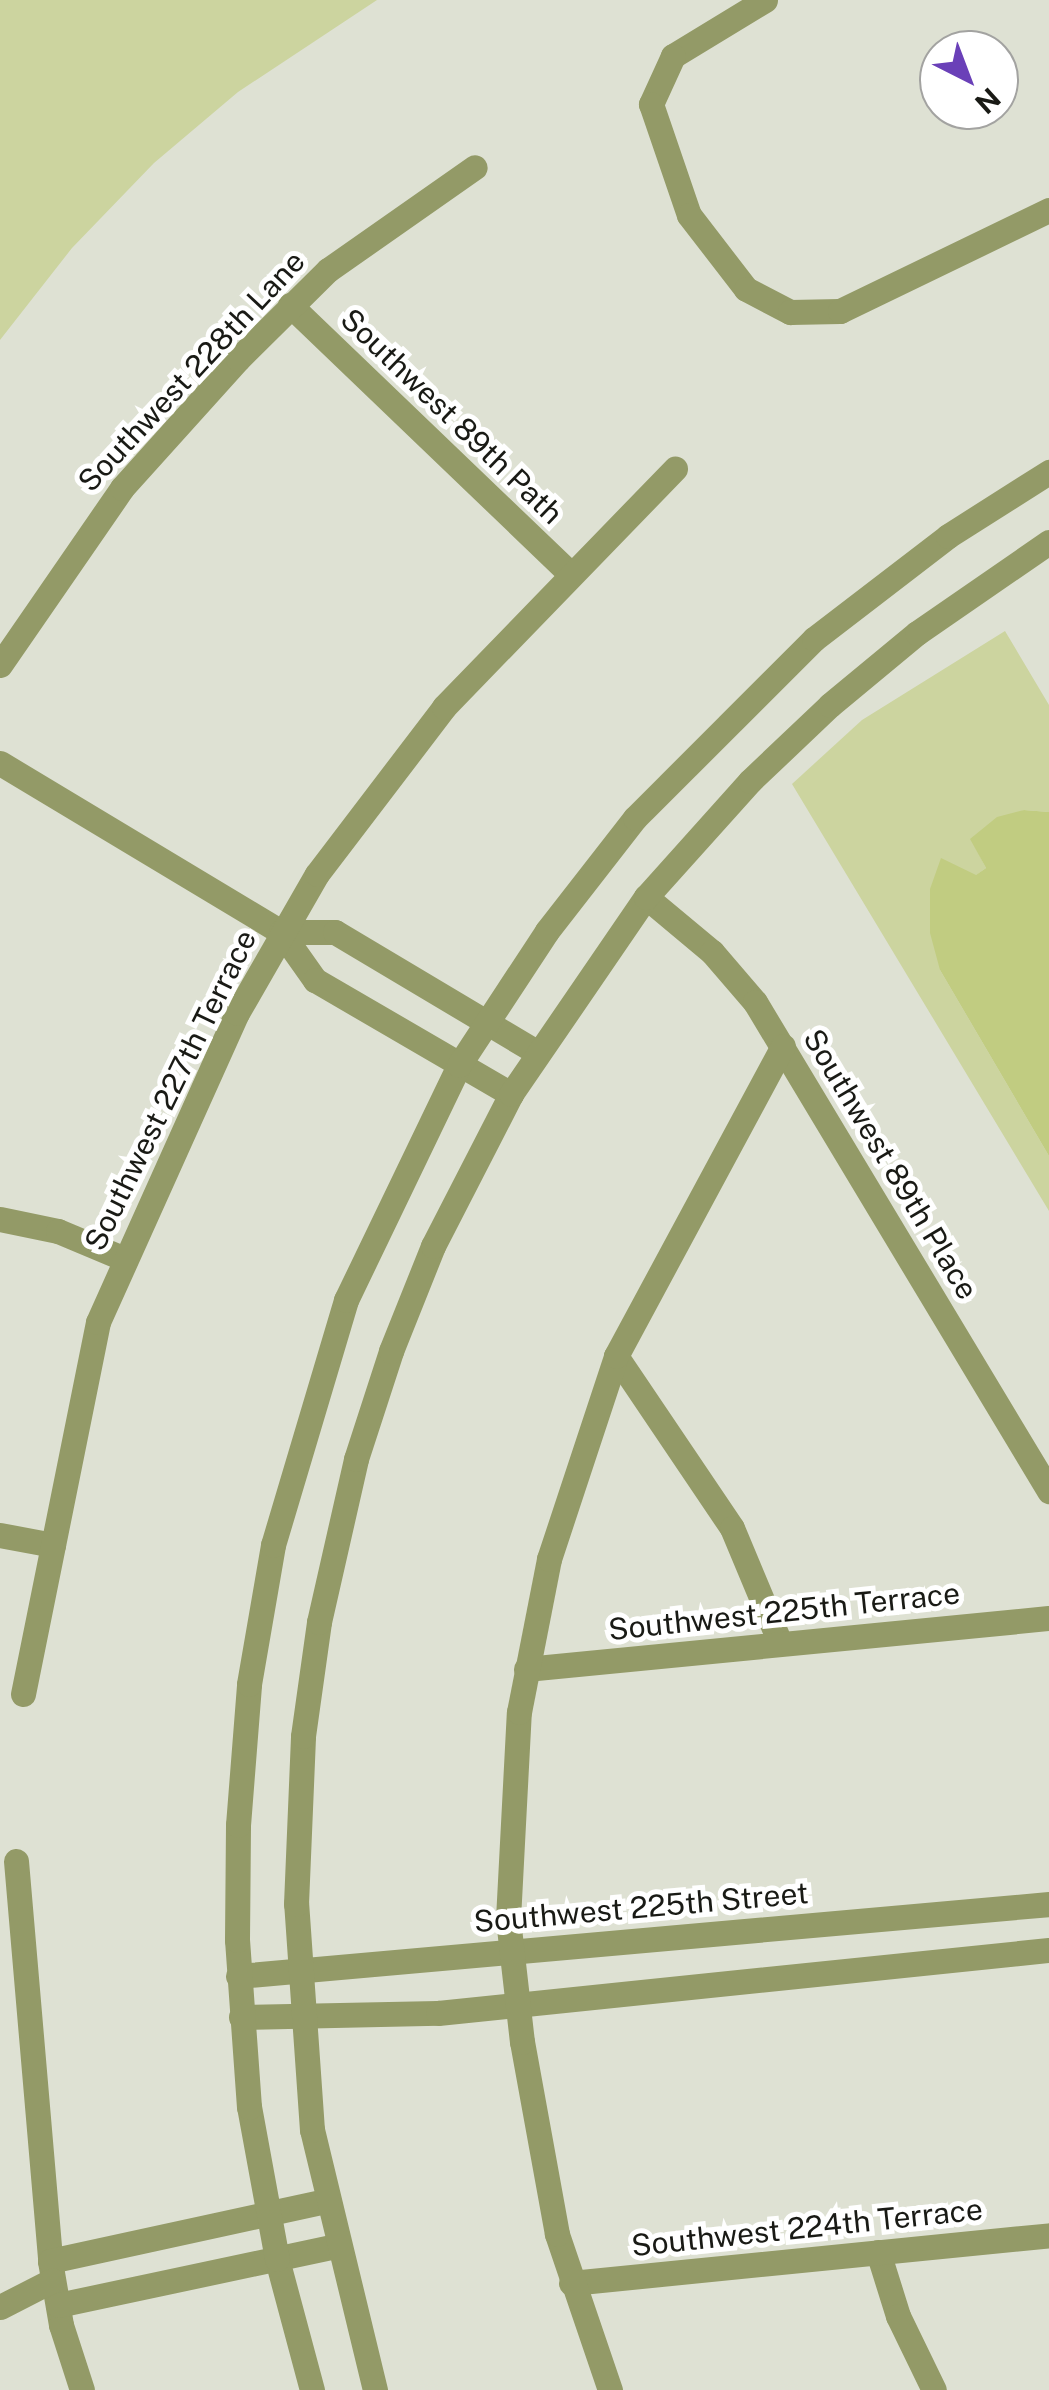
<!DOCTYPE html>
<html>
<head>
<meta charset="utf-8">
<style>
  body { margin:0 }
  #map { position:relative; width:1049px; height:2390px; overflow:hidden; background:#dee1d3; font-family:"Public Sans",sans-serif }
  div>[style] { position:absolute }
  .green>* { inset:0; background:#ccd49f }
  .water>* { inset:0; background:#c1cc81 }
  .minor>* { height:25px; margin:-12.5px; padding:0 12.5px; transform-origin:12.5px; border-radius:12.5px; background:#939a67 }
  span { translate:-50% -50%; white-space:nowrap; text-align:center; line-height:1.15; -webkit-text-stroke:10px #fff; paint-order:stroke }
  .street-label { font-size:30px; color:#191a15 }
  .north { position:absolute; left:919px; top:30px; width:100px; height:100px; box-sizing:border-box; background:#fff; border:2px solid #a3a3a1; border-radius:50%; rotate:138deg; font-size:28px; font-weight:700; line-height:40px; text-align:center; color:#191a15 }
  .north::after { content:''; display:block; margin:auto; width:35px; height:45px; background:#6a40b8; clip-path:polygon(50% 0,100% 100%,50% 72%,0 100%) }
</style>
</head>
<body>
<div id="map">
  <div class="green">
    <div style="clip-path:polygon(0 0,377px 0,238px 92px,154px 163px,72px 248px,0 340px)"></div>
    <div style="clip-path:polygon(1005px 631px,1049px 705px,1049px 812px,1024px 810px,971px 839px,986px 868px,975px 876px,941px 859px,940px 970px,1049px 1156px,1049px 1211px,792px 784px,862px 720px)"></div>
  </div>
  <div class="water">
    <div style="clip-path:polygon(1024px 810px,1049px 812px,1049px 1156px,940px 970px,930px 933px,930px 889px,941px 858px,976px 875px,986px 868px,970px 839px,997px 817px)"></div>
  </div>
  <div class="minor">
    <div style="left:765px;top:0;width:108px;rotate:148.7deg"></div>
    <div style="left:673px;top:56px;width:53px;rotate:114.6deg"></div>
    <div style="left:651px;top:104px;width:117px;rotate:71.1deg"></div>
    <div style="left:689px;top:215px;width:93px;rotate:52.4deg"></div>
    <div style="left:746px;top:289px;width:50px;rotate:27.6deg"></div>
    <div style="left:790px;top:312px;width:50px;rotate:-1.1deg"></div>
    <div style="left:840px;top:311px;width:232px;rotate:-25.8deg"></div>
    <div style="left:290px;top:305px;width:387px;rotate:43.8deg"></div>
    <div style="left:0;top:665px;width:215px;rotate:-55.4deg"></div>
    <div style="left:122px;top:488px;width:173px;rotate:-48deg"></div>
    <div style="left:238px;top:359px;width:127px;rotate:-44.7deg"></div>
    <div style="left:328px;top:270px;width:179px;rotate:-35deg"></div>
    <div style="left:0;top:763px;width:328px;rotate:31deg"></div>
    <div style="left:281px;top:932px;width:59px;rotate:54.7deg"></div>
    <div style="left:315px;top:980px;width:227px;rotate:30.2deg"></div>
    <div style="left:646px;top:897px;width:86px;rotate:39.8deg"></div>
    <div style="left:712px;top:952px;width:66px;rotate:49.3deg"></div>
    <div style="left:755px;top:1002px;width:571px;rotate:58.98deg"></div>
    <div style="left:281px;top:932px;width:54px"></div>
    <div style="left:335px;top:932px;width:234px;rotate:30.8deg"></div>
    <div style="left:0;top:1219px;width:59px;rotate:11.7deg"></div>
    <div style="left:58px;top:1231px;width:73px;rotate:22.7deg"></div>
    <div style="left:616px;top:1356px;width:207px;rotate:56deg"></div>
    <div style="left:732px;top:1528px;width:125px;rotate:67.3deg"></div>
    <div style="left:0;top:1535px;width:54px;rotate:10.7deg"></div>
    <div style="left:526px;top:1669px;width:525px;rotate:-5.57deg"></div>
    <div style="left:23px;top:1694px;width:379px;rotate:-78.6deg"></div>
    <div style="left:98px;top:1322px;width:339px;rotate:-65.8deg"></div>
    <div style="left:237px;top:1013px;width:160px;rotate:-60.1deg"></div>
    <div style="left:317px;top:874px;width:210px;rotate:-52.7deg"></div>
    <div style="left:444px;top:707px;width:332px;rotate:-45.9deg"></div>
    <div style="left:16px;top:1861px;width:401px;rotate:85.1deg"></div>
    <div style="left:50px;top:2261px;width:65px;rotate:80.2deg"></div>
    <div style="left:61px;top:2325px;width:68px;rotate:72.1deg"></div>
    <div style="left:238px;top:1976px;width:814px;rotate:-5.07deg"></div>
    <div style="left:241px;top:2017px;width:197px;rotate:-1.2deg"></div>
    <div style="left:438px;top:2013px;width:614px;rotate:-5.89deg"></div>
    <div style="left:878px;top:2252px;width:67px;rotate:72.6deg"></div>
    <div style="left:898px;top:2316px;width:82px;rotate:64.1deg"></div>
    <div style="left:50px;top:2261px;width:282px;rotate:-12.3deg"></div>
    <div style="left:571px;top:2283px;width:480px;rotate:-5.7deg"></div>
    <div style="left:58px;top:2305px;width:284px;rotate:-12deg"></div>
    <div style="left:0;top:2307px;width:59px;rotate:-27deg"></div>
    <div style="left:312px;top:2390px;width:136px;rotate:-105deg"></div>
    <div style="left:277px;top:2259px;width:155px;rotate:-100.4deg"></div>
    <div style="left:249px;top:2107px;width:167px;rotate:-94.1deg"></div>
    <div style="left:237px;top:1940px;width:115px;rotate:-89.5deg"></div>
    <div style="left:238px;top:1825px;width:141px;rotate:-85.5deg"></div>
    <div style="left:249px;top:1684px;width:141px;rotate:-80.2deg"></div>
    <div style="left:273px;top:1545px;width:256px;rotate:-73.4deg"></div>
    <div style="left:346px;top:1300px;width:261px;rotate:-64.3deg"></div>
    <div style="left:459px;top:1065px;width:160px;rotate:-56.7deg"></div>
    <div style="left:547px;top:931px;width:143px;rotate:-52.1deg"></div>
    <div style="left:635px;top:818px;width:253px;rotate:-45deg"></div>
    <div style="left:814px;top:639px;width:169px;rotate:-37.5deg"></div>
    <div style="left:948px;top:536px;width:120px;rotate:-32.4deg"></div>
    <div style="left:375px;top:2390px;width:268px;rotate:-103.6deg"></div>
    <div style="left:312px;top:2130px;width:227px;rotate:-94deg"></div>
    <div style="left:296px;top:1904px;width:168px;rotate:-87.6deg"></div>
    <div style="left:303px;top:1736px;width:115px;rotate:-82deg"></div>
    <div style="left:319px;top:1622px;width:167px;rotate:-77.2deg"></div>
    <div style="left:356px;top:1459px;width:114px;rotate:-72deg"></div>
    <div style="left:391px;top:1351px;width:113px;rotate:-68.2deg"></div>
    <div style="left:433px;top:1246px;width:171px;rotate:-62.8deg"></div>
    <div style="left:511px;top:1094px;width:239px;rotate:-55.6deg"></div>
    <div style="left:646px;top:897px;width:156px;rotate:-48.1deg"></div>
    <div style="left:750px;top:781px;width:110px;rotate:-43.5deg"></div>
    <div style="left:830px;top:705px;width:113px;rotate:-39.6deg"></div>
    <div style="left:917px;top:633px;width:160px;rotate:-34.6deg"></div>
    <div style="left:610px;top:2390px;width:165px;rotate:-108.8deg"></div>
    <div style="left:557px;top:2234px;width:195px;rotate:-100.3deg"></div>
    <div style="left:522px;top:2042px;width:124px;rotate:-96.5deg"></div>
    <div style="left:508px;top:1919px;width:207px;rotate:-87deg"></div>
    <div style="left:519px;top:1712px;width:156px;rotate:-78.9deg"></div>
    <div style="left:549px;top:1559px;width:214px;rotate:-71.7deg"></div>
    <div style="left:616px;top:1356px;width:352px;rotate:-61.7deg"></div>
  </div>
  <div class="street-label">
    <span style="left:191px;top:371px;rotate:-47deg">Southwest 228th Lane</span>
    <span style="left:452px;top:416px;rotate:44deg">Southwest 89th Path</span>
    <span style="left:170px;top:1090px;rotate:-64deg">Southwest 227th Terrace</span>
    <span style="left:891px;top:1164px;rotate:59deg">Southwest 89th Place</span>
    <span style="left:784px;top:1611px;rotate:-6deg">Southwest 225th Terrace</span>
    <span style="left:641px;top:1907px;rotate:-5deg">Southwest 225th Street</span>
    <span style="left:807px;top:2227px;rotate:-6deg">Southwest 224th Terrace</span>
  </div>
  <div class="north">N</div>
</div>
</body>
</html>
